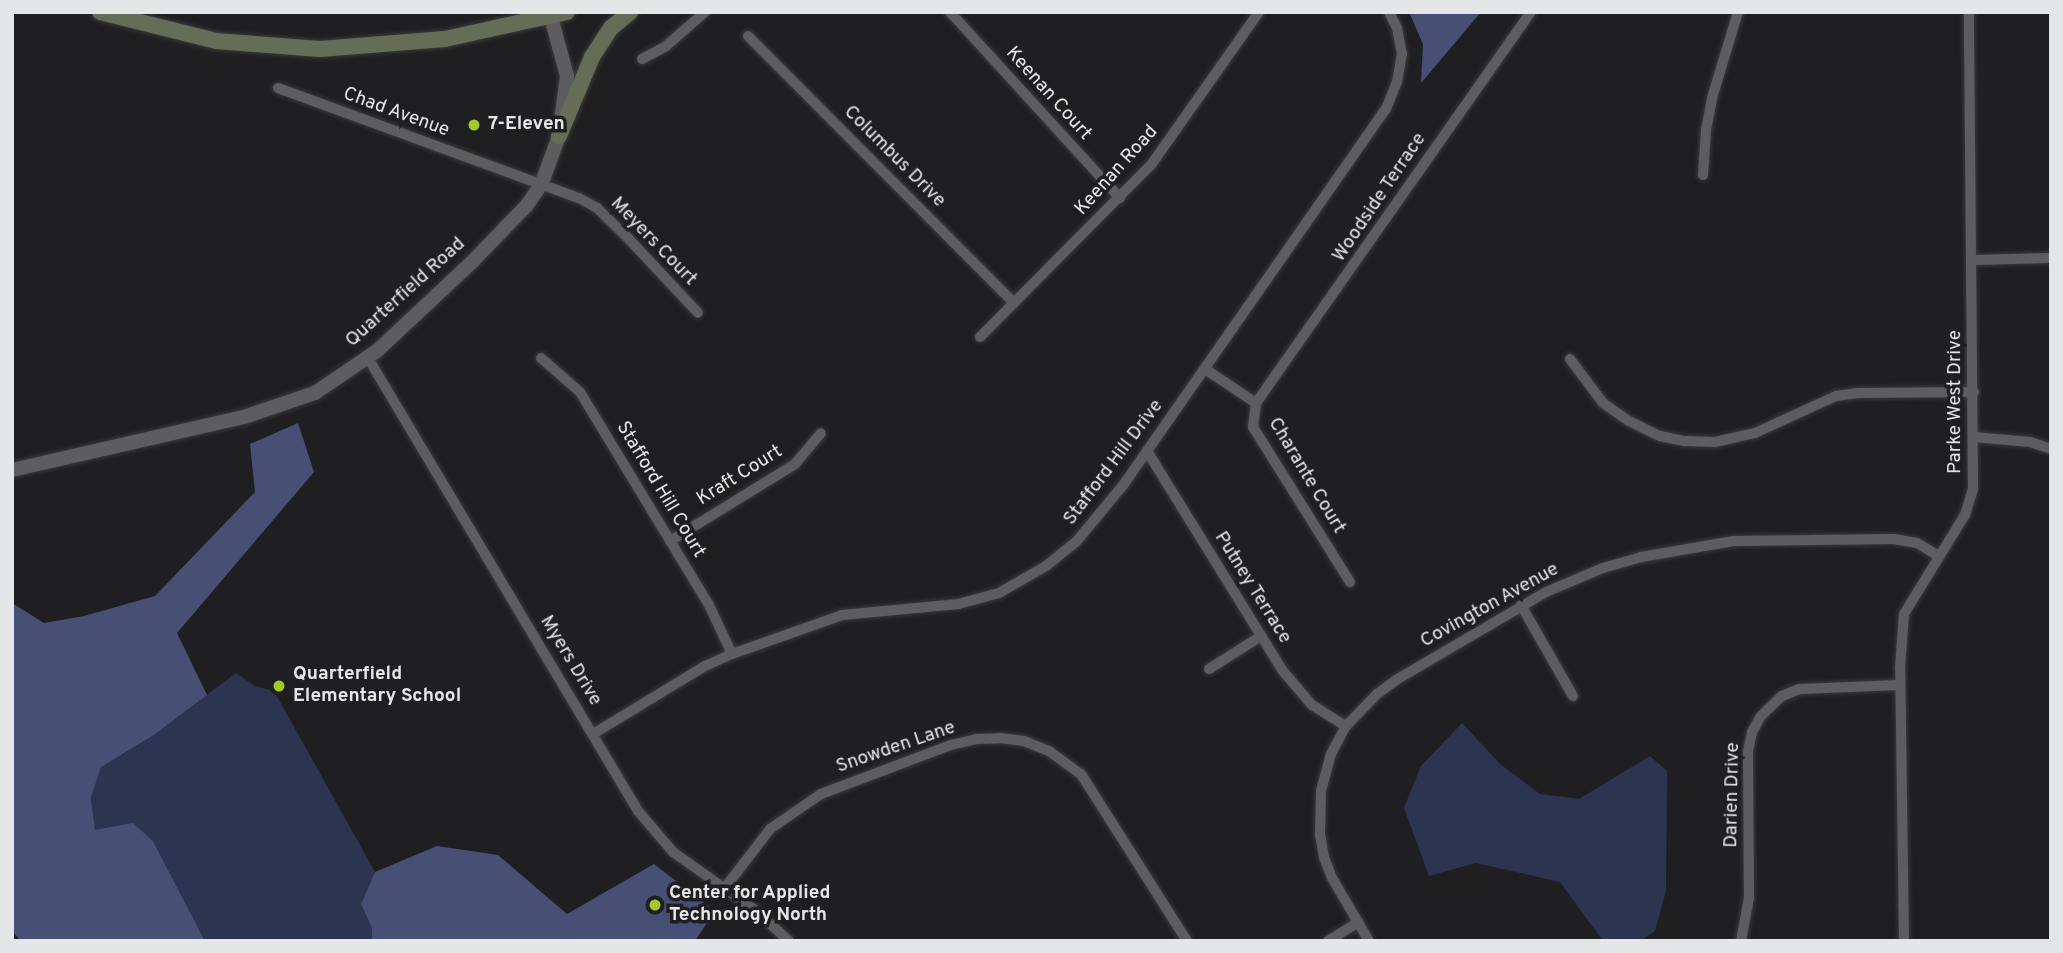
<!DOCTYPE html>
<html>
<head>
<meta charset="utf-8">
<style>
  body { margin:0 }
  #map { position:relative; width:2063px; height:953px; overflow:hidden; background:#1f1f22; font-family:Overpass,sans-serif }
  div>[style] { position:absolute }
  .green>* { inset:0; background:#2d3452 }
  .forest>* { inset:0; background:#474f74 }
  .roads { filter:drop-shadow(0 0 2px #393a3b) drop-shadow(0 0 2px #393a3b) }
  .minor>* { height:10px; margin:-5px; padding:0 5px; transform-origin:5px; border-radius:5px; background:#5d5d60 }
  .tertiary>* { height:14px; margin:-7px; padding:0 7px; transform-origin:7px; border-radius:7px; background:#5d5d60 }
  .secondary>* { height:16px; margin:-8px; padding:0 8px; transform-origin:8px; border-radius:8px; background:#656d57 }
  .dots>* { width:19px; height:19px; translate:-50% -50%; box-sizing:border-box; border:4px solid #1f1f22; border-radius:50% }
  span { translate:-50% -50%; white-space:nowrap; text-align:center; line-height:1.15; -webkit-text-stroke:7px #1f1f22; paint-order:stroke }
  .street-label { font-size:19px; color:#e5e6e7 }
  .poi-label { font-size:19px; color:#e5e6e7; font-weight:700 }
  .left { translate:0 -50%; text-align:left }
  .frame { position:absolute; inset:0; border:14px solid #e5e6e7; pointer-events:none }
</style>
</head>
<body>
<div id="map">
  <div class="green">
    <div style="clip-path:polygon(236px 673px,255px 686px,274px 691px,375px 872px,361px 904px,372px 928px,372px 941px,205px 941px,153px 841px,95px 830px,91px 798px,101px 767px,154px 735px)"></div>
    <div style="clip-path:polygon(1462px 723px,1500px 764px,1540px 794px,1579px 799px,1650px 756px,1667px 771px,1666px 891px,1655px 931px,1640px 941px,1603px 941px,1560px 882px,1476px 863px,1429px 876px,1404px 808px,1421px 766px)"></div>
  </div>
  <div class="forest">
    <div style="clip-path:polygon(1409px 12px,1481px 12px,1421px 83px,1423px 44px)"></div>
    <div style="clip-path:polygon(298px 423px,314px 472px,177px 633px,207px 695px,154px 735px,101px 767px,91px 798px,95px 830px,133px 823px,153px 841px,205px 941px,21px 941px,12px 931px,12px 603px,44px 623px,84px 616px,155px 596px,255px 492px,250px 444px)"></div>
    <div style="clip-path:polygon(437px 846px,498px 855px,567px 914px,654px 864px,715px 911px,695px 941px,372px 941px,372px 928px,361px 904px,375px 872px)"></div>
  </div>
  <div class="roads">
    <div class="minor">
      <div style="left:950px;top:12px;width:252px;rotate:47.6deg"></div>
      <div style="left:748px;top:36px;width:377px;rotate:45.1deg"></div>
      <div style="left:642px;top:59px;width:27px;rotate:-28deg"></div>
      <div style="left:666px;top:46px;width:52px;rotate:-41.1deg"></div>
      <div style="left:278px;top:88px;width:320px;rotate:20.1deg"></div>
      <div style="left:579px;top:198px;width:21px;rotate:29deg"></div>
      <div style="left:597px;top:208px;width:40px;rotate:44deg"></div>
      <div style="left:626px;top:236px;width:105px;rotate:46.9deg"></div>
      <div style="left:1703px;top:175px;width:45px;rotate:-86.2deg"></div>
      <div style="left:1706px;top:130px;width:33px;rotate:-79deg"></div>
      <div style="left:1712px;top:98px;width:90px;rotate:-73.2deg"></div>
      <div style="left:1972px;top:260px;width:79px;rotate:-1.5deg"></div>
      <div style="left:980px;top:337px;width:243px;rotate:-45.2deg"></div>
      <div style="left:1151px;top:165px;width:187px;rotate:-54.8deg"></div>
      <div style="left:368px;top:358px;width:527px;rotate:59.2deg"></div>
      <div style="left:638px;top:811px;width:54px;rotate:49.5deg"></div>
      <div style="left:673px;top:852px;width:100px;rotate:35.3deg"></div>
      <div style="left:755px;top:910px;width:46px;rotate:42.4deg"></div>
      <div style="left:541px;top:358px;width:52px;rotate:41.1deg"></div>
      <div style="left:580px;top:392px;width:249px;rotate:58.8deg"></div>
      <div style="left:709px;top:605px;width:54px;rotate:64.9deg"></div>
      <div style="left:1570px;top:359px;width:55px;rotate:53.1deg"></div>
      <div style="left:1603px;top:403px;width:32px;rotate:35deg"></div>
      <div style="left:1629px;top:421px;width:34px;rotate:26deg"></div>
      <div style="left:1660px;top:436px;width:25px;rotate:12deg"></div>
      <div style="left:1684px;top:441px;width:31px;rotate:2deg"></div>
      <div style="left:1715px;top:442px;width:41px;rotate:-12.7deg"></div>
      <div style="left:1755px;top:433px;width:89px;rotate:-24.6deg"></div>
      <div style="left:1836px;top:396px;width:22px;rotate:-8deg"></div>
      <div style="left:1858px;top:393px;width:116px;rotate:-0.5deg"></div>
      <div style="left:1205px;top:369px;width:61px;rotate:33.7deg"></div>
      <div style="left:1256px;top:403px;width:24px;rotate:97deg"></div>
      <div style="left:1253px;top:427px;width:183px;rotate:58deg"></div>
      <div style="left:1256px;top:403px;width:478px;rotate:-54.9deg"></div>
      <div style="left:1974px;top:437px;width:56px;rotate:5.1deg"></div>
      <div style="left:2030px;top:442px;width:22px;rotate:18deg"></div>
      <div style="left:1147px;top:451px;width:257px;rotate:58.3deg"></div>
      <div style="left:1282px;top:670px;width:46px;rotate:49.4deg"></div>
      <div style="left:1312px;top:705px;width:40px;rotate:32deg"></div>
      <div style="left:670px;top:541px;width:147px;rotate:-31.6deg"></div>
      <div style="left:795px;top:464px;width:40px;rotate:-50deg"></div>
      <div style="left:1521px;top:605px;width:105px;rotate:60.3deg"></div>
      <div style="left:1209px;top:669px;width:62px;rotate:-32.4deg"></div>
      <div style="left:593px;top:734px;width:131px;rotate:-31.3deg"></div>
      <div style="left:705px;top:666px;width:30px;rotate:-24deg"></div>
      <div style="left:732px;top:654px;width:117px;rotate:-19.5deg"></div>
      <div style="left:842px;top:615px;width:117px;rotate:-5.4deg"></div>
      <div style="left:958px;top:604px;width:42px;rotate:-15deg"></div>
      <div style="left:999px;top:593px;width:54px;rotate:-29.9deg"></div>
      <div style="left:1046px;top:566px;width:38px;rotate:-39deg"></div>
      <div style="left:1076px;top:542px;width:75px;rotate:-50.4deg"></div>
      <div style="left:1124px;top:484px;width:457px;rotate:-55.1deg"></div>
      <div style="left:1386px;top:109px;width:29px;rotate:-68deg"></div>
      <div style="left:1397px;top:82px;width:28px;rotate:-80deg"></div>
      <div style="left:1402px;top:54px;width:26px;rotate:-101deg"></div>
      <div style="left:1397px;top:28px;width:18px;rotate:-117deg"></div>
      <div style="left:724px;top:889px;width:76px;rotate:-52.5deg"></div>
      <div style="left:770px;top:829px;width:62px;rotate:-34.5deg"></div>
      <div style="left:821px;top:794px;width:139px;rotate:-20.7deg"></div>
      <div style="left:951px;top:745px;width:27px;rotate:-13deg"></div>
      <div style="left:977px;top:739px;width:23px;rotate:-2deg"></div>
      <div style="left:1000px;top:738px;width:24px;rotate:7deg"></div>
      <div style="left:1024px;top:741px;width:27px;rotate:22deg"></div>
      <div style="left:1049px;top:751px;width:39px;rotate:36deg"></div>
      <div style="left:1081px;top:774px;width:198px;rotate:57.6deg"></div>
      <div style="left:1328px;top:941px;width:36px;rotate:-32deg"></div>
      <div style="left:1369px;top:941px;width:73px;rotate:-120.4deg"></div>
      <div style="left:1332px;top:878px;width:22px;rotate:-111deg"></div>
      <div style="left:1324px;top:857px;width:22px;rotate:-100deg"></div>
      <div style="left:1320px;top:835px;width:44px;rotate:-88.7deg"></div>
      <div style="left:1321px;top:791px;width:38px;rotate:-75deg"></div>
      <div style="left:1331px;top:754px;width:32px;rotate:-62deg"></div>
      <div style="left:1346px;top:726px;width:45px;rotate:-45.9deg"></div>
      <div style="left:1377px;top:694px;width:24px;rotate:-36deg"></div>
      <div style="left:1396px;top:680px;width:174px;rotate:-30.4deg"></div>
      <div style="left:1546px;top:592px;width:62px;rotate:-22.8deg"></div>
      <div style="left:1603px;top:568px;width:40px;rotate:-16deg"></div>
      <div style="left:1641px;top:557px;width:94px;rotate:-9.8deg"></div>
      <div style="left:1734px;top:541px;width:160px;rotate:-0.7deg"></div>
      <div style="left:1894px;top:539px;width:23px;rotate:10deg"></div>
      <div style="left:1917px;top:543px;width:26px;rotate:31deg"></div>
      <div style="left:1741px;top:941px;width:44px;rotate:-79.5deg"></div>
      <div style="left:1749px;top:898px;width:147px;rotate:-90.4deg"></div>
      <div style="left:1748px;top:751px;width:19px;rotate:-78deg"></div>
      <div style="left:1752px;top:732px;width:18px;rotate:-61deg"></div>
      <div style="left:1761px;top:716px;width:29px;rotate:-44deg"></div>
      <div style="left:1782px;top:696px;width:18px;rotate:-22deg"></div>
      <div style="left:1799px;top:689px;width:101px;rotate:-2.3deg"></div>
      <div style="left:1904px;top:941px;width:273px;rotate:-90.8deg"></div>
      <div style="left:1900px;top:668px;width:54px;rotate:-85.8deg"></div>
      <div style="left:1904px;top:614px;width:116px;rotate:-58.4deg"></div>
      <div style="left:1965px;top:515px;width:28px;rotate:-73deg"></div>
      <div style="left:1973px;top:488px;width:476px;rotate:-90.5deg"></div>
    </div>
    <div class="tertiary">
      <div style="left:12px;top:470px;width:238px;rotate:-12.9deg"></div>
      <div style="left:244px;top:417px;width:75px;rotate:-18.7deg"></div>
      <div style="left:315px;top:393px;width:76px;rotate:-34.3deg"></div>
      <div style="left:378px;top:350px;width:130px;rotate:-43.1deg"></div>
      <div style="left:473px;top:261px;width:78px;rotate:-46deg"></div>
      <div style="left:527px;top:205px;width:24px;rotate:-55deg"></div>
      <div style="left:541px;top:185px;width:52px;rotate:-69.8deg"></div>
      <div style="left:559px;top:136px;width:61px;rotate:-82.4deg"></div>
      <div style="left:567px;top:76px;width:61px;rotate:-105.2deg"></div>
    </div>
    <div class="secondary">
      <div style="left:100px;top:12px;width:120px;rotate:14deg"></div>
      <div style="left:216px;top:41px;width:104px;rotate:4.4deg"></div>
      <div style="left:320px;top:49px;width:125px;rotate:-4.6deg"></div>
      <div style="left:445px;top:39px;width:125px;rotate:-12.5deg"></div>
      <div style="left:559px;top:136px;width:86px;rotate:-67.3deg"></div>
      <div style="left:592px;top:57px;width:35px;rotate:-57deg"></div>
      <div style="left:611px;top:28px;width:25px;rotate:-40deg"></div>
    </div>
  </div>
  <div class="dots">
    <div style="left:474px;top:125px;background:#a1c929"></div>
    <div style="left:279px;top:686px;background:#a1c929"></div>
    <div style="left:655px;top:905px;background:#a1c929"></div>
  </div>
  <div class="street-label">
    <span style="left:1048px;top:94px;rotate:48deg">Keenan Court</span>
    <span style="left:396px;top:113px;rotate:20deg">Chad Avenue</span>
    <span style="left:894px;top:157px;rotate:45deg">Columbus Drive</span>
    <span style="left:1117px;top:171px;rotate:-48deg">Keenan Road</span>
    <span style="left:1380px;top:198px;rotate:-56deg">Woodside Terrace</span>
    <span style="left:653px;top:242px;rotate:46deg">Meyers Court</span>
    <span style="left:406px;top:293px;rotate:-42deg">Quarterfield Road</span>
    <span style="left:1956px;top:402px;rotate:-90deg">Parke West Drive</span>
    <span style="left:1114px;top:463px;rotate:-53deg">Stafford Hill Drive</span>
    <span style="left:740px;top:476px;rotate:-32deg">Kraft Court</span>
    <span style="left:1306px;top:476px;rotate:59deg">Charante Court</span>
    <span style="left:660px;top:490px;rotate:59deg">Stafford Hill Court</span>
    <span style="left:1252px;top:588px;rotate:58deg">Putney Terrace</span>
    <span style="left:1490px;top:606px;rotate:-29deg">Covington Avenue</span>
    <span style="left:570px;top:661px;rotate:59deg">Myers Drive</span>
    <span style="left:896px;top:748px;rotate:-19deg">Snowden Lane</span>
    <span style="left:1733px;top:795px;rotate:-89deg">Darien Drive</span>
  </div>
  <div class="poi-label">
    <span class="left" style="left:488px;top:125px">7-Eleven</span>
    <span class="left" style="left:293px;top:686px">Quarterfield<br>Elementary School</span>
    <span class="left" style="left:669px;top:905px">Center for Applied<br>Technology North</span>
  </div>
  <div class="frame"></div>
</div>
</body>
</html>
